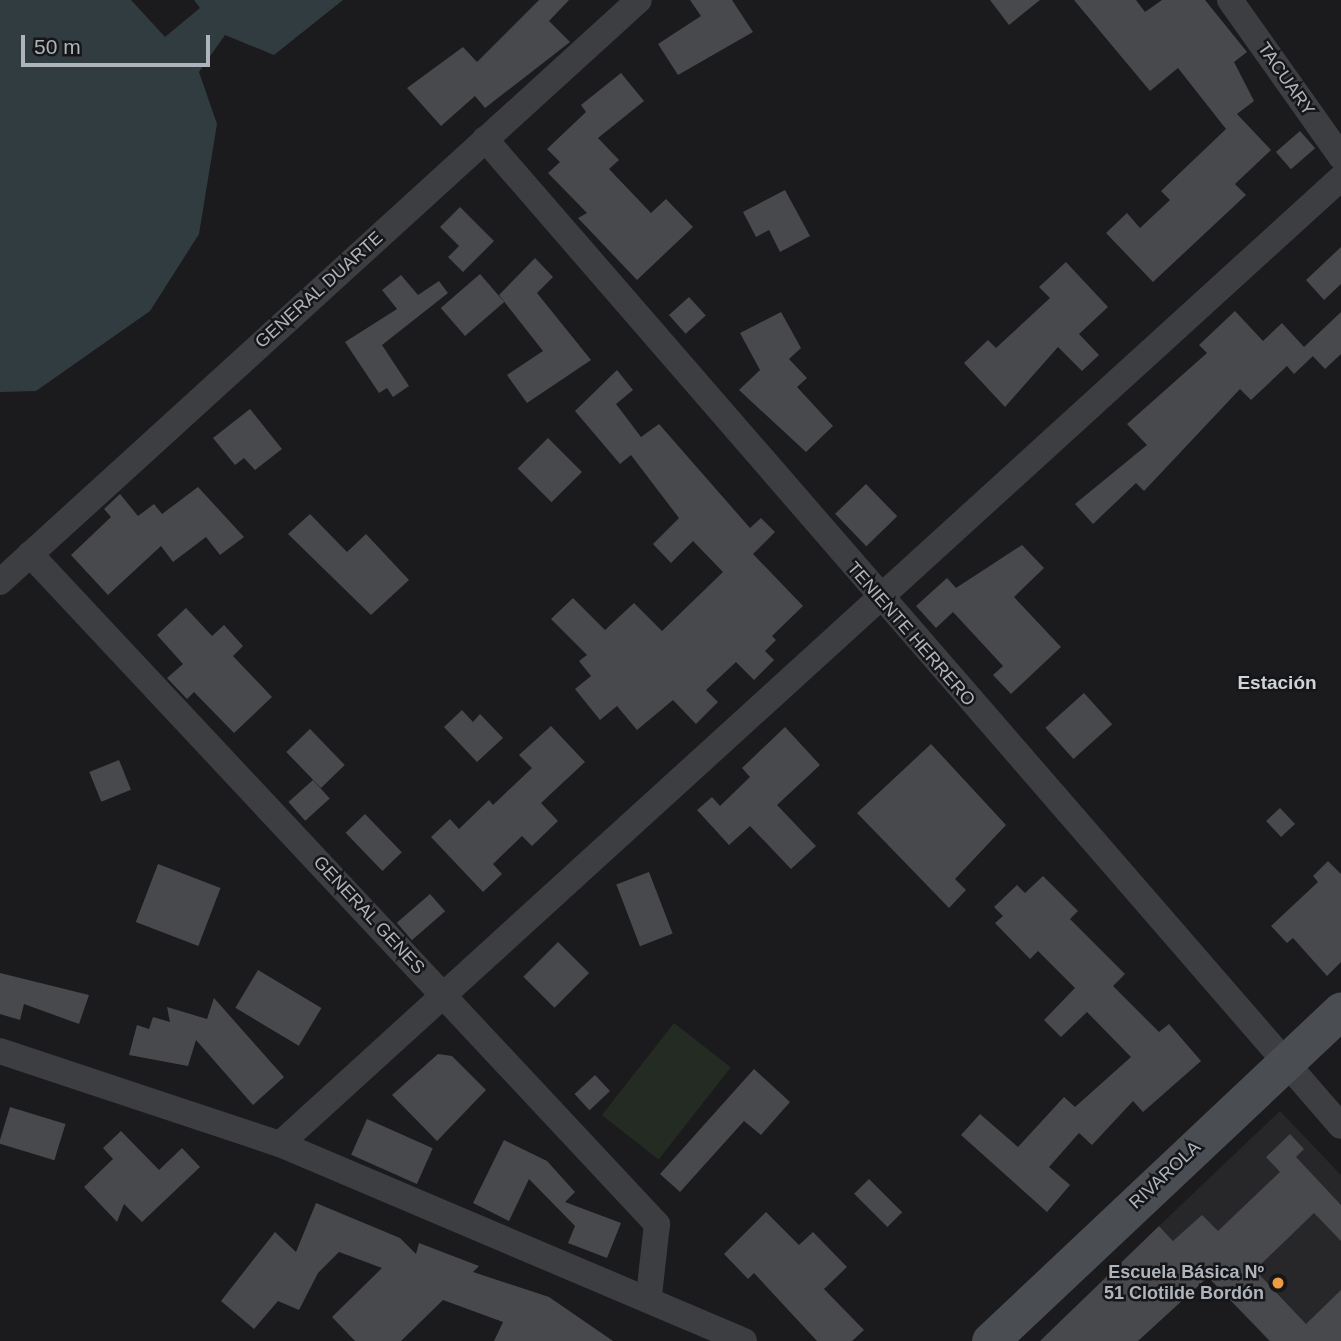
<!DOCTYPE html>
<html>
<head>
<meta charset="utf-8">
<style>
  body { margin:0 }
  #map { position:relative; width:1341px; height:1341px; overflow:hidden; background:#1b1b1d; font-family:Helvetica,sans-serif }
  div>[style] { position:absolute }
  .built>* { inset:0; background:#27272a }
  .green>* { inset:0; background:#232b23; transform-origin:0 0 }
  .water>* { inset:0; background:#313c41 }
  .building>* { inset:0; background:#48494d; transform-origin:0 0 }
  .street>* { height:26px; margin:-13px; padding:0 13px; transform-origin:13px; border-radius:13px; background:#3c3e42 }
  .secondary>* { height:37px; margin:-18.5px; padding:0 18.5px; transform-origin:18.5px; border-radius:18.5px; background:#4a4d52 }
  .dots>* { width:19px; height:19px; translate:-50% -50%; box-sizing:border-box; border:4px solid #161618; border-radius:50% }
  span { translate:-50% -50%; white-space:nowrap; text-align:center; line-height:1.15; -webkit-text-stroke:5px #161618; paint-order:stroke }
  .street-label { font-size:18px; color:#aeb4bc }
  .poi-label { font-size:18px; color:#aeb4bc; font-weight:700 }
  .right { translate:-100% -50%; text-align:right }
  .neighbourhood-label { font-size:19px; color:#cfd3d8; font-weight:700 }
  .scale { position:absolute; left:21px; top:35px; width:189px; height:32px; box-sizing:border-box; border:4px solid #aeb4bc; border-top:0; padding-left:9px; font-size:21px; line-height:24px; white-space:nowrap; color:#aeb4bc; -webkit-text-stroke:5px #161618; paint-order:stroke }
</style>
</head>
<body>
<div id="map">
  <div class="built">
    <div style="clip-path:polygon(1280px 1111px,1341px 1175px,1341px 1341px,1269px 1341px,1159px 1226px)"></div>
  </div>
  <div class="green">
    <div style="left:674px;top:1023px;width:72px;height:117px;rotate:38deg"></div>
  </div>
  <div class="water">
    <div style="clip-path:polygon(0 0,131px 0,165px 37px,200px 8px,194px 0,343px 0,274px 55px,225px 35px,199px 72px,217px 124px,199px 234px,150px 311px,36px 391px,0 392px)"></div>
  </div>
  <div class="building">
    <div style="clip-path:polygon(539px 0,569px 0,549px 21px,570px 42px,485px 108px,475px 96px,441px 126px,407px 88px,463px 47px,477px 62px)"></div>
    <div style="clip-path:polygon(690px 0,732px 0,753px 32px,678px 75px,658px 44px,701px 16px)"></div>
    <div style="clip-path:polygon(990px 0,1040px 0,1009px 25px)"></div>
    <div style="clip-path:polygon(1074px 0,1136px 0,1145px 12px,1162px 0,1205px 0,1247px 52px,1234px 62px,1254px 101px,1237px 114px,1271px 150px,1235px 184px,1246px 195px,1153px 282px,1106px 233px,1127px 213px,1140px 228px,1170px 200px,1161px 191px,1226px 129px,1178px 68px,1150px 91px)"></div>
    <div style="clip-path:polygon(621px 73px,644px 101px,598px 138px,619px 160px,609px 169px,651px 213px,666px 199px,693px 227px,637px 280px,578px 218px,587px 213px,548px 173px,560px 162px,547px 149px,586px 112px,581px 105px)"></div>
    <div style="left:1300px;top:131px;width:23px;height:32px;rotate:49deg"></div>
    <div style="clip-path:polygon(785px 190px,810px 236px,780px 252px,769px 230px,756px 237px,743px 212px)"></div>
    <div style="clip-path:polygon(460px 207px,494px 241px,463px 272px,448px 257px,459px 246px,440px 227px)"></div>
    <div style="clip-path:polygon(1341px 247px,1341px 284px,1324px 300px,1306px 280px)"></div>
    <div style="clip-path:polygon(535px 258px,553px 277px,537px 293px,591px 360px,527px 403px,507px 375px,543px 351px,499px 295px)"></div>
    <div style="clip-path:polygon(1066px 262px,1108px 307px,1079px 334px,1099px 355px,1082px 371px,1058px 347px,1005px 407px,964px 363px,988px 340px,996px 348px,1050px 298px,1039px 287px)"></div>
    <div style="left:480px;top:274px;width:37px;height:52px;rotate:49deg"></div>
    <div style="clip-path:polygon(401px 275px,418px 295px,439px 281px,448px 293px,382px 345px,409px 386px,393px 397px,387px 388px,379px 393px,345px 342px,397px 309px,382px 290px)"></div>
    <div style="left:689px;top:297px;width:25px;height:27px;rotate:48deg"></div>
    <div style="clip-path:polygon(1235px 311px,1263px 341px,1282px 323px,1304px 347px,1341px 312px,1341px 354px,1325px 369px,1309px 352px,1313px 356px,1294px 374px,1287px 366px,1251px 400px,1240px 389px,1144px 491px,1136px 483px,1093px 524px,1075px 504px,1147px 445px,1127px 424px,1207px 353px,1199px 345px)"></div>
    <div style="clip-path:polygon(781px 312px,801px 348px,789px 359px,807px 378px,797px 387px,833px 426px,806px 452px,739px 390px,760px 370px,740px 333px)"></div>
    <div style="clip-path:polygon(617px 370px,633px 390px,616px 404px,641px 437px,659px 424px,750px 528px,761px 518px,775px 532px,753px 554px,803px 606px,772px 636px,776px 640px,765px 651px,774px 660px,754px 680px,736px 662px,706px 690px,718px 702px,696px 724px,673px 700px,637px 730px,617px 706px,600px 720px,575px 689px,591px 676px,579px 661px,587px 655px,551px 619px,573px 598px,605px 630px,634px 603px,662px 631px,723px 572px,693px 541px,671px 563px,653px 544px,679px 518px,631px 455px,620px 464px,575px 411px)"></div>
    <div style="clip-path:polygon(250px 409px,282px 449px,255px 470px,244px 458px,235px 465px,213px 438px)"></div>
    <div style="left:548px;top:438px;width:48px;height:43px;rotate:45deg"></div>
    <div style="left:866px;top:484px;width:45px;height:43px;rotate:46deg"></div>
    <div style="clip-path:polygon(198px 487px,244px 537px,220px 555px,206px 537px,173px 562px,161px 546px,108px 595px,71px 555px,111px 517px,104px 509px,120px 494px,138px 516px,154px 504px,162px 514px)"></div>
    <div style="clip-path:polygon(310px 514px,347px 552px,366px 534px,409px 580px,371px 615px,288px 534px)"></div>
    <div style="clip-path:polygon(1022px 545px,1044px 568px,1014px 597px,1061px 647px,1011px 694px,993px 675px,1003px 666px,953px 612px,936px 628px,916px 606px,947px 578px,956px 588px)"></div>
    <div style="clip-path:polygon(186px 608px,212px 636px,224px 625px,243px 646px,233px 656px,272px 697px,234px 733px,194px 692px,187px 699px,167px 678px,183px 664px,157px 635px)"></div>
    <div style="left:1084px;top:693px;width:42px;height:52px;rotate:48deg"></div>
    <div style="clip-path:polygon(462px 710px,473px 722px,480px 714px,503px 738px,477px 762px,444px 727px)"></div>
    <div style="clip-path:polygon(551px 726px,585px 762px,541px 803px,558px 821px,532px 846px,522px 836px,493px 864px,502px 874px,483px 892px,431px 837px,450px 819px,459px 829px,489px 800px,493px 805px,532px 768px,519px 755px)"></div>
    <div style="clip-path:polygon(785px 727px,820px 765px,777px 805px,816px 846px,791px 869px,750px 826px,729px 845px,697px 810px,712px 797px,720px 806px,750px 777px,742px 768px)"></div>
    <div style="left:310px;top:729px;width:50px;height:33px;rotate:46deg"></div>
    <div style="clip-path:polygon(931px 744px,1006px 825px,955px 879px,966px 890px,949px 908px,857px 813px)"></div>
    <div style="left:119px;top:760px;width:32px;height:32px;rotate:68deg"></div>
    <div style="left:313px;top:780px;width:25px;height:33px;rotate:48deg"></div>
    <div style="left:1280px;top:808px;width:22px;height:19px;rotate:47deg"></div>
    <div style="left:365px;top:814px;width:53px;height:27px;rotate:46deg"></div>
    <div style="clip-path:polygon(1328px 861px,1341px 874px,1341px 962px,1327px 976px,1293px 938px,1287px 943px,1271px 926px,1318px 882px,1313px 876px)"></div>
    <div style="left:158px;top:864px;width:67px;height:62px;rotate:21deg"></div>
    <div style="left:649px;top:872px;width:66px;height:35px;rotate:69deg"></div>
    <div style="clip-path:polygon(1043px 876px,1078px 911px,1070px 919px,1125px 974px,1113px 986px,1159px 1032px,1169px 1024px,1201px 1061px,1143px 1112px,1133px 1101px,1092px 1145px,1079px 1133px,1049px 1167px,1070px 1185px,1047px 1212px,961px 1135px,980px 1114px,1018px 1147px,1064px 1097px,1075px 1107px,1131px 1057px,1087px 1012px,1061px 1037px,1044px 1020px,1075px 988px,1038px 951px,1030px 959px,995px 923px,1003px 916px,994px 907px,1017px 885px,1025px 893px)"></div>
    <div style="left:430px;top:894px;width:23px;height:44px;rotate:49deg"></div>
    <div style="left:558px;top:942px;width:44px;height:49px;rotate:45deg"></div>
    <div style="left:258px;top:970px;width:74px;height:44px;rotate:31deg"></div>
    <div style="clip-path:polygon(0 973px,89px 995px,79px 1024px,24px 1004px,20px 1020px,0 1014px)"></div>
    <div style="clip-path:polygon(214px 998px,284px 1077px,253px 1105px,196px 1040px,188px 1066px,129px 1055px,137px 1025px,149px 1029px,153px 1017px,170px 1022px,167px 1007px,207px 1019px)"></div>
    <div style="clip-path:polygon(438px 1054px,452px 1056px,486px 1090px,437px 1141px,392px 1095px)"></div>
    <div style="clip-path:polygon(754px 1069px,790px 1102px,761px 1135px,744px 1121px,680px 1192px,660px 1174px)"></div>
    <div style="left:595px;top:1075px;width:22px;height:28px;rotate:47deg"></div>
    <div style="left:10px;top:1107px;width:58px;height:38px;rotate:17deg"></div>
    <div style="left:367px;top:1119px;width:72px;height:39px;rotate:24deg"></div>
    <div style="clip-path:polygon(121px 1131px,159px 1170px,182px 1148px,200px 1167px,142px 1222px,124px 1204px,117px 1222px,84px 1187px,113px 1159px,103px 1148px)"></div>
    <div style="clip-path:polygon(1290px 1134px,1304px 1149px,1296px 1157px,1341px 1205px,1341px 1241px,1314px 1213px,1255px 1270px,1306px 1324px,1341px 1290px,1341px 1341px,1270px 1341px,1208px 1277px,1138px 1341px,1040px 1341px,1159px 1226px,1173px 1241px,1202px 1215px,1218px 1231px,1280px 1172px,1266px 1157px)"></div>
    <div style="clip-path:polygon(504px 1140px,547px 1161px,575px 1192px,565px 1202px,621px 1223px,607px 1258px,568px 1243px,575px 1226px,529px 1179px,509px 1221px,473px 1203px)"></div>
    <div style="left:869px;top:1179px;width:47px;height:21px;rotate:45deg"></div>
    <div style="clip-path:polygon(316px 1203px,400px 1238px,416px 1254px,419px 1243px,479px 1266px,473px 1272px,549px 1297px,613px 1341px,494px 1341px,503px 1322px,443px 1300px,401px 1341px,355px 1341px,332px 1317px,382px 1268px,339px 1252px,318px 1273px,299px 1310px,278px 1301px,254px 1329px,221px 1301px,275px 1232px,296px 1252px)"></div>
    <div style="clip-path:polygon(766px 1212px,799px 1245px,813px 1232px,847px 1267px,824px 1289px,864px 1330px,852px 1341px,817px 1341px,754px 1273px,748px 1279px,724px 1254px)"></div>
  </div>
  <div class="street">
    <div style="left:1230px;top:0;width:192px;rotate:54.7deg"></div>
    <div style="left:485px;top:139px;width:1306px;rotate:49.07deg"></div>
    <div style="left:30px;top:554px;width:918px;rotate:46.9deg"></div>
    <div style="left:657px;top:1224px;width:71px;rotate:96.4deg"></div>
    <div style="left:0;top:582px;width:864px;rotate:-42.33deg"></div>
    <div style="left:0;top:1051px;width:295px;rotate:18.4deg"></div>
    <div style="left:280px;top:1144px;width:504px;rotate:23deg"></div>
    <div style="left:280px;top:1144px;width:1435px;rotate:-42.32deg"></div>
  </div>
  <div class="secondary">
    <div style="left:990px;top:1341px;width:482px;rotate:-43.3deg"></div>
  </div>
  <div class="dots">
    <div style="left:1278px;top:1283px;background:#ec9d44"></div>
  </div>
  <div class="street-label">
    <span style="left:1286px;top:79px;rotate:55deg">TACUARY</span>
    <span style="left:319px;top:290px;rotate:-42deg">GENERAL DUARTE</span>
    <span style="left:911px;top:634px;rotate:49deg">TENIENTE HERRERO</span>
    <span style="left:369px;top:915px;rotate:47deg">GENERAL GENES</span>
    <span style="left:1165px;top:1175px;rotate:-43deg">RIVAROLA</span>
  </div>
  <div class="poi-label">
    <span class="right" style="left:1264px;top:1283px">Escuela Básica Nº<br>51 Clotilde Bordón</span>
  </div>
  <div class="neighbourhood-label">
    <span style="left:1277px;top:683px">Estación</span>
  </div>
  <div class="scale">50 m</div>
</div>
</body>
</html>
